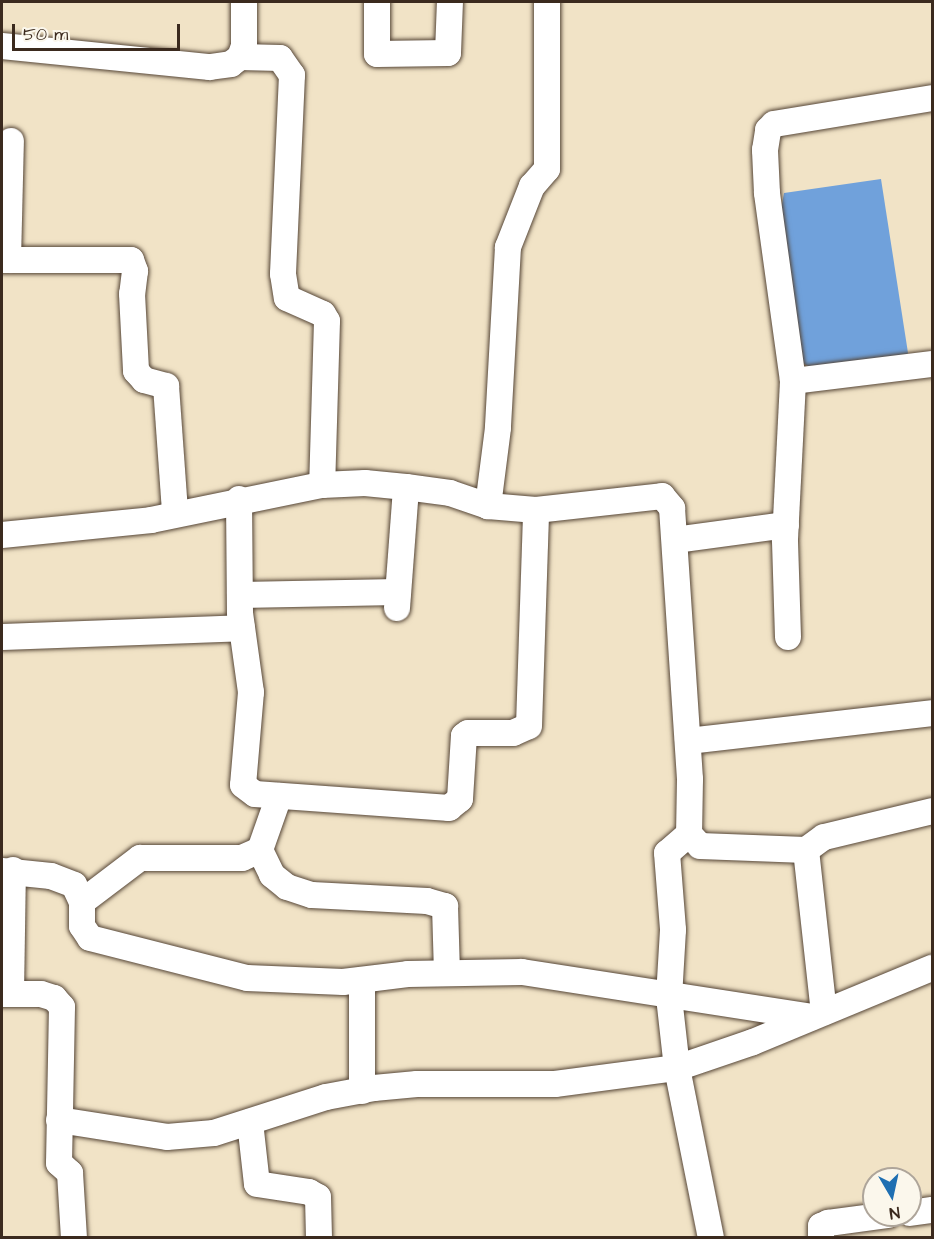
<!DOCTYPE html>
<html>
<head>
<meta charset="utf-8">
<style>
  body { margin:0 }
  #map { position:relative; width:934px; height:1239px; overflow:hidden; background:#f1e3c6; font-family:"Architects Daughter",sans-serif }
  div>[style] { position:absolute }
  .water>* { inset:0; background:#70a1db }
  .roads { filter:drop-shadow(0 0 2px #564637) drop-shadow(0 0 2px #564637) }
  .minor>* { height:26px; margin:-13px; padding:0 13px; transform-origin:13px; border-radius:13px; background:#fff }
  span { translate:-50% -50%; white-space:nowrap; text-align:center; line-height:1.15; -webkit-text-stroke:4.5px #fbf7ec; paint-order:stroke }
  .frame { position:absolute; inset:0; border:3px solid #3b2a1e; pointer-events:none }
  .north { position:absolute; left:862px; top:1167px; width:60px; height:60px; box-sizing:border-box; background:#fbf7ec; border:2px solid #aea59a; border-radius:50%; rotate:171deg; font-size:16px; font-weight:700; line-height:24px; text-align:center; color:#3b2a1e }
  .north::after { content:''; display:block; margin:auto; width:21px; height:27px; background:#1f6fb2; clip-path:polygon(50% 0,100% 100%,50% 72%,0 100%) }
  .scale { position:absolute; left:12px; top:24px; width:168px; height:27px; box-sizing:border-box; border:3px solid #3b2a1e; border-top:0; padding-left:8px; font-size:18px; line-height:21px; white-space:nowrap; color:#3b2a1e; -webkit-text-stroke:4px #fbf7ec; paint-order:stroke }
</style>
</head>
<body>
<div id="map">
  <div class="water">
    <div style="clip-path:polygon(881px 179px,908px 353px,904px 365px,823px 374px,793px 358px,780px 215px,784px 193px)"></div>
  </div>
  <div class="roads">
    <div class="minor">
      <div style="left:377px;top:2px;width:52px;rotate:90deg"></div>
      <div style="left:377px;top:54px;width:71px;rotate:-0.8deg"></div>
      <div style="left:448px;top:53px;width:51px;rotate:-87.8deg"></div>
      <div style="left:547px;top:2px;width:167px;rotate:90deg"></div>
      <div style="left:547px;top:169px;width:23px;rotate:131deg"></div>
      <div style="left:532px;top:186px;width:66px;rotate:111.5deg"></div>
      <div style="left:508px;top:247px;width:181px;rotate:93.2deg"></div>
      <div style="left:498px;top:428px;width:79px;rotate:97.3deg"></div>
      <div style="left:488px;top:506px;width:48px;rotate:4.8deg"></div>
      <div style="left:536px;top:510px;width:127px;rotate:-6.3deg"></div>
      <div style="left:662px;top:496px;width:16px;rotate:50deg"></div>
      <div style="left:672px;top:508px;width:272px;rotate:86.2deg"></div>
      <div style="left:690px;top:779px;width:55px;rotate:91deg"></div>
      <div style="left:689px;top:834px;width:29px;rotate:139deg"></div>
      <div style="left:667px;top:853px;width:77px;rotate:85.5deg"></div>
      <div style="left:673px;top:930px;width:67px;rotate:93.4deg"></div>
      <div style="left:669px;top:997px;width:71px;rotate:83.6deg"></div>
      <div style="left:677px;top:1068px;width:173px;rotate:78.7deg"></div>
      <div style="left:2px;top:46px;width:209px;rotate:5.8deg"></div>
      <div style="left:210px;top:67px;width:21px;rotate:-8deg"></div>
      <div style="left:231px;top:64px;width:11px;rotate:-38deg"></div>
      <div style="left:240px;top:57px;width:12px;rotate:-70deg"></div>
      <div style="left:244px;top:46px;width:44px;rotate:-90deg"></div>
      <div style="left:240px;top:57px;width:40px;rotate:1.4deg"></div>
      <div style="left:280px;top:58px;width:21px;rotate:55deg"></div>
      <div style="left:292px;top:75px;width:199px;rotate:92.6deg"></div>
      <div style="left:283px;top:274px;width:24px;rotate:81deg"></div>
      <div style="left:287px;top:298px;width:39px;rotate:24deg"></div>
      <div style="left:323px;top:314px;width:8px;rotate:60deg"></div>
      <div style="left:327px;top:321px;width:164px;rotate:91.7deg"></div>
      <div style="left:2px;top:260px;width:129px"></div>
      <div style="left:131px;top:260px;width:12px;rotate:70deg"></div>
      <div style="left:135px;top:271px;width:23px;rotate:97deg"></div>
      <div style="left:132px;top:294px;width:77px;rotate:87deg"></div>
      <div style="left:136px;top:371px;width:12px;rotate:48deg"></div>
      <div style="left:144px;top:380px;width:23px;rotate:15deg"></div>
      <div style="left:166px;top:386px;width:127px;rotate:85.9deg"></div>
      <div style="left:8px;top:260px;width:119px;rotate:-88.6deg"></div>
      <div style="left:793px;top:381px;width:190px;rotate:-97.9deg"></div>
      <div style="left:767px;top:193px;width:43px;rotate:-92.7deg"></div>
      <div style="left:765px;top:150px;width:20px;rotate:-81deg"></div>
      <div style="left:768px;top:130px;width:8px;rotate:-45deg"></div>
      <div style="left:774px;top:124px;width:160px;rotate:-9.3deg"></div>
      <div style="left:239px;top:499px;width:114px;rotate:89.5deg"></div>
      <div style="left:240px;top:613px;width:80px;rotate:82.1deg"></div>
      <div style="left:251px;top:692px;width:93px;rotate:94.9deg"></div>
      <div style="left:243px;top:785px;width:15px;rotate:37deg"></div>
      <div style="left:255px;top:794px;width:195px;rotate:4.1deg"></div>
      <div style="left:449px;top:808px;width:14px;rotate:-39deg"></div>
      <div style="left:460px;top:799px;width:63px;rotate:-86.4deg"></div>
      <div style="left:464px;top:736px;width:5px;rotate:-37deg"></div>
      <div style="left:468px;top:733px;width:45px"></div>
      <div style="left:513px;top:733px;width:17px;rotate:-24deg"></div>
      <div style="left:529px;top:726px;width:216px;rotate:-88.1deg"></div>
      <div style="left:2px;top:535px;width:150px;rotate:-5.7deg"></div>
      <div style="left:151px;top:520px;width:175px;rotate:-11.6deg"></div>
      <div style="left:322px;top:485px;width:43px;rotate:-2.7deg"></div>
      <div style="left:365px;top:483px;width:41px;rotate:5.6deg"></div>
      <div style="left:406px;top:487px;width:44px;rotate:7.8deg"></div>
      <div style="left:450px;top:493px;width:40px;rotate:18.9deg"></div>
      <div style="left:675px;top:540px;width:112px;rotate:-7.7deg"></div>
      <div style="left:240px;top:595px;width:158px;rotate:-1.1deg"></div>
      <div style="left:397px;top:608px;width:121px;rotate:-85.7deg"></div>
      <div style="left:2px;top:637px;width:240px;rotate:-2.1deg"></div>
      <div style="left:788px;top:637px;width:98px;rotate:-91.8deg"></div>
      <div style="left:785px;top:539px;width:158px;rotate:-87.1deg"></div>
      <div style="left:793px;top:381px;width:140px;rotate:-7deg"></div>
      <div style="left:688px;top:741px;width:246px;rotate:-6.5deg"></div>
      <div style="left:689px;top:834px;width:16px;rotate:47deg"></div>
      <div style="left:700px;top:846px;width:106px;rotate:2.2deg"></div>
      <div style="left:806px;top:850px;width:163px;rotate:83.7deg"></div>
      <div style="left:260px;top:850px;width:28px;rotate:64deg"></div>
      <div style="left:272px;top:875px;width:19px;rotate:39deg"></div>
      <div style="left:287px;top:887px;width:26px;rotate:18deg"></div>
      <div style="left:312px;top:895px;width:115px;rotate:3deg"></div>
      <div style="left:427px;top:901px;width:19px;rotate:16deg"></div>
      <div style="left:445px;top:906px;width:66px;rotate:88.3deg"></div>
      <div style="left:806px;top:850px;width:22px;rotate:-36deg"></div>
      <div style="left:824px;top:837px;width:111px;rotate:-13.5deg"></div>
      <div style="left:2px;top:871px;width:49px;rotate:5.8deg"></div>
      <div style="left:51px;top:876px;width:25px;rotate:21deg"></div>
      <div style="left:74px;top:885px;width:19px;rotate:65deg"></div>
      <div style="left:82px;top:902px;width:24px;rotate:90deg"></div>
      <div style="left:82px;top:926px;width:14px;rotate:56deg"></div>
      <div style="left:90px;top:938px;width:162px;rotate:14.3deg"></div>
      <div style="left:247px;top:978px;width:96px;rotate:2.4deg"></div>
      <div style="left:343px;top:982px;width:65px;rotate:-7deg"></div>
      <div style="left:408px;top:974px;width:114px;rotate:-1deg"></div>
      <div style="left:522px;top:972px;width:293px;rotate:8.8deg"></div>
      <div style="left:82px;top:902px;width:73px;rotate:-37.2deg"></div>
      <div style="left:140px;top:858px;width:102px"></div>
      <div style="left:242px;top:858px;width:20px;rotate:-24deg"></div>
      <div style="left:260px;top:850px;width:57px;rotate:-70.6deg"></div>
      <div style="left:362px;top:980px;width:111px;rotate:90deg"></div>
      <div style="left:2px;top:994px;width:39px"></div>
      <div style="left:41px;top:994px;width:14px;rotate:17deg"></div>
      <div style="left:54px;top:998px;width:12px;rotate:48deg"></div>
      <div style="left:62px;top:1007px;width:156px;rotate:91.1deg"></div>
      <div style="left:59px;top:1163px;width:15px;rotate:42deg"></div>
      <div style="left:70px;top:1173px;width:65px;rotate:86.5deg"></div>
      <div style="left:11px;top:994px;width:124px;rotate:-89.1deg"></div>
      <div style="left:59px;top:1120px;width:109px;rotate:8.9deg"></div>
      <div style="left:167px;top:1137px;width:47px;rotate:-4.9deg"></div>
      <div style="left:214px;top:1133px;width:118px;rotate:-17.8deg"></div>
      <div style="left:326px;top:1097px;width:49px;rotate:-10.6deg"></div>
      <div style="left:374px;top:1088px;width:43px;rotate:-5.3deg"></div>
      <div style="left:417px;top:1084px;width:138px"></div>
      <div style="left:555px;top:1084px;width:123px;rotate:-7.5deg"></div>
      <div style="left:677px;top:1068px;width:80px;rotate:-18.9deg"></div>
      <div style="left:753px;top:1042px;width:194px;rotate:-22.5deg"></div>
      <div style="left:250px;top:1122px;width:62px;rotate:83.6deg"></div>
      <div style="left:257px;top:1184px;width:53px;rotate:8.7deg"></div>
      <div style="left:309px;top:1192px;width:10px;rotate:29deg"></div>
      <div style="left:318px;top:1197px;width:41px;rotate:88.6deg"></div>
      <div style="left:910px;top:1213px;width:22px;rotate:-8deg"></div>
      <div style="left:821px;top:1238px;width:12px;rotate:-90deg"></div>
      <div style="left:821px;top:1226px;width:8px;rotate:-23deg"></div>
      <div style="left:828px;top:1223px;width:61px;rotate:-7.6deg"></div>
    </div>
  </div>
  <div class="frame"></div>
  <div class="north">N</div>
  <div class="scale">50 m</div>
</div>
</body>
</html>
